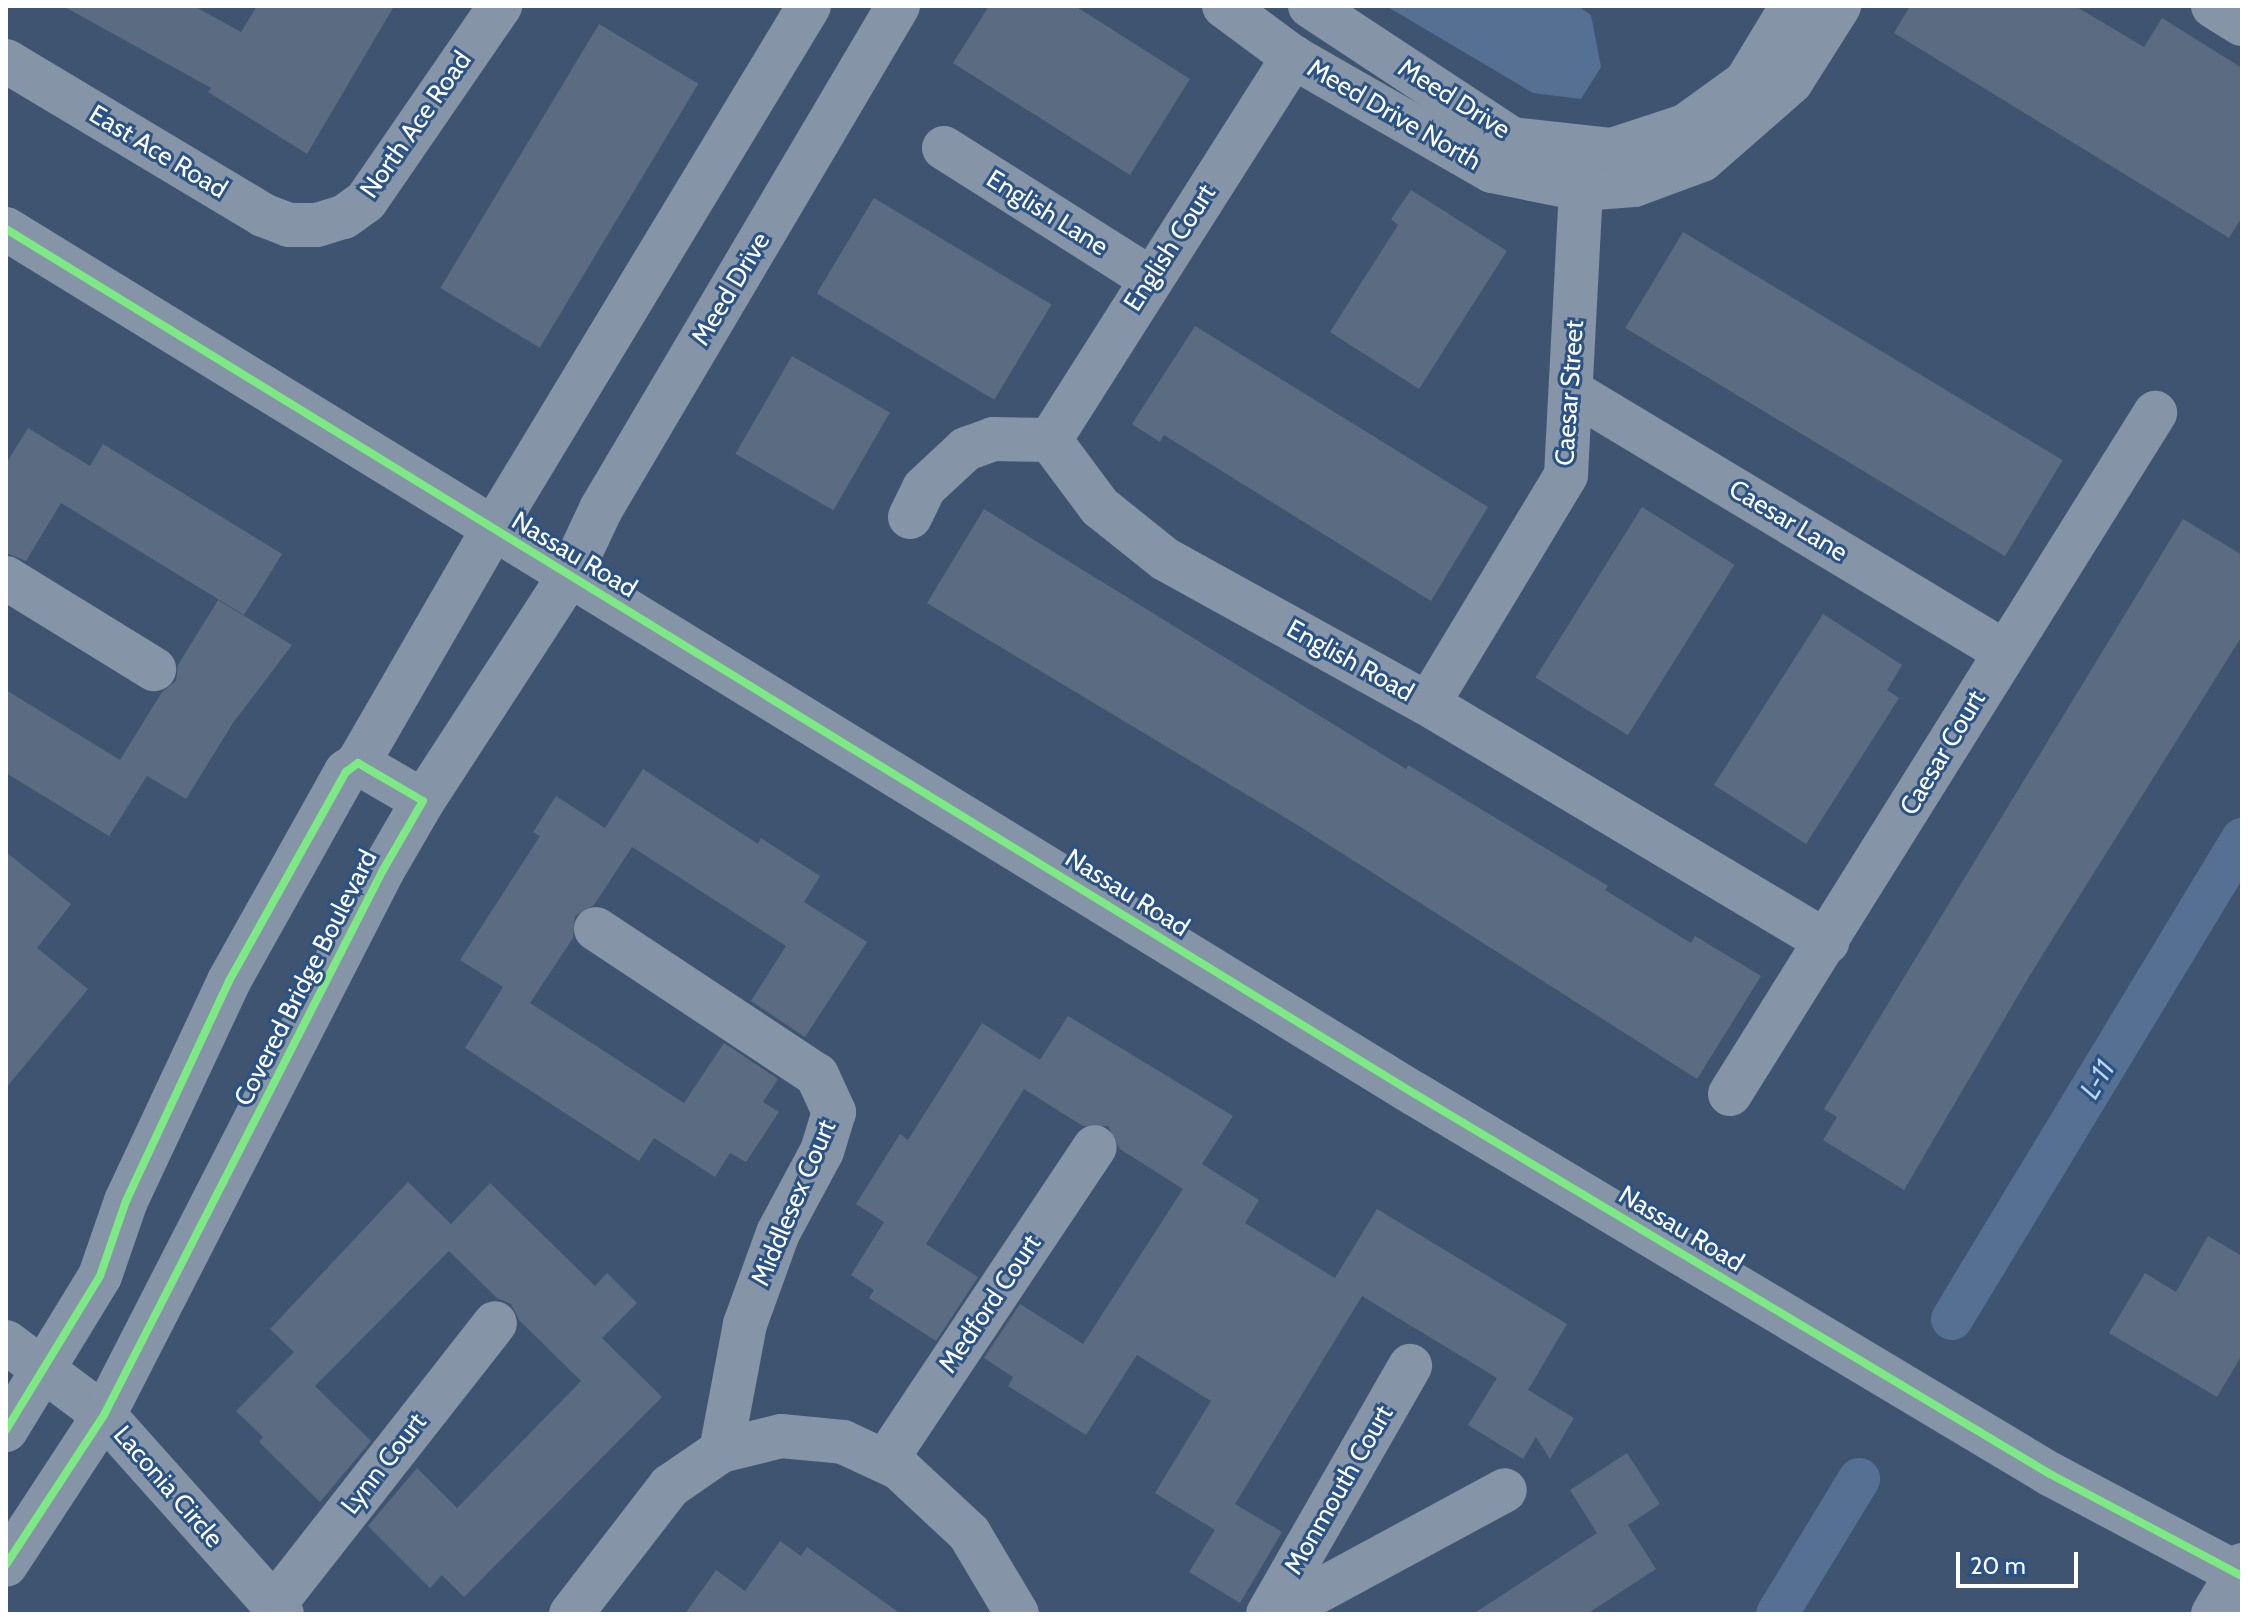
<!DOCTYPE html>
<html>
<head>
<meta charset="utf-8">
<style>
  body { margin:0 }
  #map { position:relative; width:2248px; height:1620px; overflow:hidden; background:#3e5470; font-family:Cabin,sans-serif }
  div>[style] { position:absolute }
  .water>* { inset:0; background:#557093 }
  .canal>* { height:42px; margin:-21px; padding:0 21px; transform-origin:21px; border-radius:21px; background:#557093 }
  .building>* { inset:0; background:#5b6c82; transform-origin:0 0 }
  .minor>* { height:44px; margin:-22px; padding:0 22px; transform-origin:22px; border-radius:22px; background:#8594a6 }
  .cycleway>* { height:8px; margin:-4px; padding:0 4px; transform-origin:4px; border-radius:4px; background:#7ce984 }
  span { translate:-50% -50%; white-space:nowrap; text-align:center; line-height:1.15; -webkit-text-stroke:6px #2a5284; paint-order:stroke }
  .street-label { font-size:26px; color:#fff }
  .water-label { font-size:28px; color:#bfd5ee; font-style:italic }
  .frame { position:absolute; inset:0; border:8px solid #fff; pointer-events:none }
  .scale { position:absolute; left:1956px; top:1552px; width:122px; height:36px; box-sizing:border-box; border:4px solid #fff; border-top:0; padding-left:10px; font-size:24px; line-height:28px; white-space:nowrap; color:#fff; -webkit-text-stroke:6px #2a5284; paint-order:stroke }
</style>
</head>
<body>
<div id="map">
  <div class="water">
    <div style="clip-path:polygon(1386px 6px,1578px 6px,1591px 15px,1601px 67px,1581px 99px,1533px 93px)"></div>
  </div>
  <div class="canal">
    <div style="left:1952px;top:1319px;width:561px;rotate:-58.86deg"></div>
    <div style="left:1777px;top:1614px;width:158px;rotate:-58.7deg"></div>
  </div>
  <div class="building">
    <div style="clip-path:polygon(63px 6px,194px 6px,241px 32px,257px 6px,394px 6px,307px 154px,208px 92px,211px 88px)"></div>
    <div style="clip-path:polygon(989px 6px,1075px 6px,1190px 79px,1130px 175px,953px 63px)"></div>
    <div style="clip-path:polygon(1910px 6px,2075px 6px,2144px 47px,2162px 18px,2242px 68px,2242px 217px,2229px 238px,1894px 33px)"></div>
    <div style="left:599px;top:24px;width:116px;height:308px;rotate:31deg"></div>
    <div style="clip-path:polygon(1411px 190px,1507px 251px,1419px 389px,1330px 332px,1398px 225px,1391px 219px)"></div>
    <div style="left:874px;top:198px;width:207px;height:111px;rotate:31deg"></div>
    <div style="left:1683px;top:232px;width:443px;height:112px;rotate:31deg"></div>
    <div style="clip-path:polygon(1195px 326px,1488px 507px,1431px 601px,1164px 435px,1160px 442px,1132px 424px)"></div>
    <div style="left:792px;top:356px;width:113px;height:113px;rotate:30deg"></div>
    <div style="clip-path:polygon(28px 428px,90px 466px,103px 444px,282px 554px,244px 615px,61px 503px,26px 561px,6px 553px,6px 464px)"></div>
    <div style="left:1642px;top:507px;width:109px;height:201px;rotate:32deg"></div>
    <div style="clip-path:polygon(984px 509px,1406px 769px,1408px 765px,1580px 869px,1608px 886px,1605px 890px,1691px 943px,1695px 936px,1761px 976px,1697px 1079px,1299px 826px,927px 603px)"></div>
    <div style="clip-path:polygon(2183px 519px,2242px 555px,2242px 636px,2030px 975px,1904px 1190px,1823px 1140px,1837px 1117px,1824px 1109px)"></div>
    <div style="clip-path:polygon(218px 600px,292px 645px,233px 723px,186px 799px,147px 776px,109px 836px,6px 773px,6px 690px,120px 760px,162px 692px,176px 681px,178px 665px)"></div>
    <div style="clip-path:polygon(1823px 614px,1902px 665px,1887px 690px,1899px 698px,1806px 844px,1714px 785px)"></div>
    <div style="clip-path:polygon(643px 769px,758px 844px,761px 838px,820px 876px,804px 902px,867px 942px,805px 1037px,751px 1001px,786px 946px,632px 847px,594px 905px,575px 916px,573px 938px,530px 1003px,684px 1103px,724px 1043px,778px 1079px,763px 1102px,779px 1112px,746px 1162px,730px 1153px,715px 1177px,654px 1138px,639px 1161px,465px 1048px,503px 987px,460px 960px,540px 836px,533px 832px,556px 796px,605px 828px)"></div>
    <div style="clip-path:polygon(6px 852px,71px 904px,37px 948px,88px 989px,6px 1088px)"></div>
    <div style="clip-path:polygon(1068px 1016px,1233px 1116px,1202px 1164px,1259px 1200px,1245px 1223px,1335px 1278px,1377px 1209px,1567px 1324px,1528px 1390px,1574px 1418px,1550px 1459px,1536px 1437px,1523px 1459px,1468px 1425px,1497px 1378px,1362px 1296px,1235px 1504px,1282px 1532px,1240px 1603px,1189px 1572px,1215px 1530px,1155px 1493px,1211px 1401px,1137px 1355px,1086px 1435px,1008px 1386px,1013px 1377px,984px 1358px,1020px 1304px,1083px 1344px,1183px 1189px,1120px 1149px,1108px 1126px,1083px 1126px,1024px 1089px,926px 1244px,978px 1277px,936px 1341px,869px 1298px,874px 1290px,851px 1275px,884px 1222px,856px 1204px,900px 1134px,908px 1140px,982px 1023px,1040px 1060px)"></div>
    <div style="clip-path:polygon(408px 1182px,451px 1224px,490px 1183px,595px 1286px,607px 1273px,637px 1303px,602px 1338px,662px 1397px,464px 1597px,442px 1575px,430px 1588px,368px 1526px,417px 1468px,457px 1508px,581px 1381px,519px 1320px,511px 1304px,497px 1298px,449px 1251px,315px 1386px,371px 1441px,320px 1502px,259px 1442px,263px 1437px,236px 1411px,294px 1352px,270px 1329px)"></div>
    <div style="clip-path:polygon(2208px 1236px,2242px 1256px,2242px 1355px,2217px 1397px,2109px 1333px,2145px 1273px,2176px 1292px)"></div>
    <div style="clip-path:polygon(1627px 1453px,1660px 1504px,1628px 1525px,1656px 1569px,1587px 1614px,1473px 1614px,1597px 1533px,1570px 1490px)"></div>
    <div style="clip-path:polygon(780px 1541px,801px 1556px,807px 1547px,901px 1614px,685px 1614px,716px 1570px,745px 1591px)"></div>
  </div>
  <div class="minor">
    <div style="left:1224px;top:6px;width:86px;rotate:36.5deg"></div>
    <div style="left:1293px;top:57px;width:229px;rotate:29.8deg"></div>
    <div style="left:1492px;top:171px;width:91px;rotate:11.4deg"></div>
    <div style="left:1581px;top:189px;width:53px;rotate:-4.3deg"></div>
    <div style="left:1634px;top:185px;width:72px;rotate:-20.2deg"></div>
    <div style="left:1702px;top:160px;width:118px;rotate:-41.2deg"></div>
    <div style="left:1791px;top:82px;width:90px;rotate:-57.7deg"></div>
    <div style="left:1310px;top:6px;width:242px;rotate:33.4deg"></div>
    <div style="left:1512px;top:139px;width:101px;rotate:6.3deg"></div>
    <div style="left:1612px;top:150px;width:77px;rotate:-18.2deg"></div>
    <div style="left:1685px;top:126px;width:75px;rotate:-35.8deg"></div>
    <div style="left:1746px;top:82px;width:89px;rotate:-58.8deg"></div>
    <div style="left:2213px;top:6px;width:34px;rotate:32deg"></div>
    <div style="left:6px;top:61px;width:300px;rotate:30.9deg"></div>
    <div style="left:263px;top:215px;width:28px;rotate:21deg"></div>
    <div style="left:289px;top:225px;width:28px"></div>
    <div style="left:317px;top:225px;width:28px;rotate:-17deg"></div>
    <div style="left:344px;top:217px;width:27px;rotate:-36deg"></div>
    <div style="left:366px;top:201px;width:237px;rotate:-55.5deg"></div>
    <div style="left:944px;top:148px;width:244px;rotate:32.3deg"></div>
    <div style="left:6px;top:229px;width:1653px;rotate:31.55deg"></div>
    <div style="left:1415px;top:1094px;width:740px;rotate:30.9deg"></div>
    <div style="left:2050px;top:1474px;width:217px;rotate:28deg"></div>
    <div style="left:1571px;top:391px;width:506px;rotate:31.02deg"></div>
    <div style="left:1050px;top:440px;width:454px;rotate:-57.6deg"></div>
    <div style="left:910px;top:517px;width:32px;rotate:-64deg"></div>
    <div style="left:924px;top:488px;width:57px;rotate:-42.9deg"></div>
    <div style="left:966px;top:449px;width:29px;rotate:-20deg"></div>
    <div style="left:993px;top:439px;width:57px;rotate:1deg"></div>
    <div style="left:1050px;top:440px;width:84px;rotate:53.3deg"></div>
    <div style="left:1100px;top:507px;width:83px;rotate:38.7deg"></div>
    <div style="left:1165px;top:559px;width:300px;rotate:28.9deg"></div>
    <div style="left:1428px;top:704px;width:465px;rotate:30.8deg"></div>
    <div style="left:6px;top:578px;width:174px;rotate:31.6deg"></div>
    <div style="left:1428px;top:704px;width:267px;rotate:-58.9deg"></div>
    <div style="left:1566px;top:475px;width:286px;rotate:-87deg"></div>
    <div style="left:358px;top:763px;width:270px;rotate:-60deg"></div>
    <div style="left:493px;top:529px;width:611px;rotate:-58.86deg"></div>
    <div style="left:423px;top:801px;width:270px;rotate:-57deg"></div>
    <div style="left:570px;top:575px;width:73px;rotate:-64.8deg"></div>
    <div style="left:601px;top:509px;width:584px;rotate:-59.44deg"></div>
    <div style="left:596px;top:929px;width:265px;rotate:33.5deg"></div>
    <div style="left:817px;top:1075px;width:41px;rotate:65.3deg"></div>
    <div style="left:834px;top:1112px;width:41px;rotate:107.1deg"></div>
    <div style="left:822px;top:1151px;width:93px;rotate:118.2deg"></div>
    <div style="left:778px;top:1233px;width:97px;rotate:109.9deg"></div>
    <div style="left:745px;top:1324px;width:129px;rotate:100.7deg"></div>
    <div style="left:1730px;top:1094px;width:803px;rotate:-58.03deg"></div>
    <div style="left:6px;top:1342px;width:122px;rotate:36.7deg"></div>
    <div style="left:104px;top:1415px;width:267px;rotate:48.2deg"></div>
    <div style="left:6px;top:1430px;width:180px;rotate:-58.6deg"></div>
    <div style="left:100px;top:1276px;width:79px;rotate:-70.9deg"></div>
    <div style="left:126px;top:1201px;width:243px;rotate:-64.9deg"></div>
    <div style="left:229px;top:981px;width:240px;rotate:-60.8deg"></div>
    <div style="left:346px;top:772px;width:15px;rotate:-37deg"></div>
    <div style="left:358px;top:763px;width:75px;rotate:30.3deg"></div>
    <div style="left:423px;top:801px;width:80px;rotate:120.1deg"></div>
    <div style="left:383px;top:870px;width:612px;rotate:117.11deg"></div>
    <div style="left:104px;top:1415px;width:179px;rotate:123.2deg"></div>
    <div style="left:886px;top:1460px;width:376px;rotate:-56.3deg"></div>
    <div style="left:274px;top:1605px;width:358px;rotate:-51.9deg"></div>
    <div style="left:571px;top:1614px;width:162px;rotate:-52.3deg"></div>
    <div style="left:670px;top:1486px;width:62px;rotate:-34.5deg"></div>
    <div style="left:721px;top:1451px;width:62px;rotate:-14deg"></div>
    <div style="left:781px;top:1436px;width:62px;rotate:5.5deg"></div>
    <div style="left:843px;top:1442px;width:62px;rotate:24.9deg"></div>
    <div style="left:899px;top:1468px;width:96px;rotate:42.9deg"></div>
    <div style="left:969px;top:1533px;width:94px;rotate:59.3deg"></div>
    <div style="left:1268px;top:1614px;width:286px;rotate:-60.2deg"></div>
    <div style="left:1276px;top:1614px;width:260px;rotate:-28.4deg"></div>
    <div style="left:2213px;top:1614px;width:57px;rotate:-59.4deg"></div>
  </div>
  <div class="cycleway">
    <div style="left:6px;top:229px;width:1653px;rotate:31.55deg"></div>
    <div style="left:1415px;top:1094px;width:740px;rotate:30.9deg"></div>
    <div style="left:2050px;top:1474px;width:217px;rotate:28deg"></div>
    <div style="left:6px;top:1430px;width:180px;rotate:-58.6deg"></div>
    <div style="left:100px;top:1276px;width:79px;rotate:-70.9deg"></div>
    <div style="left:126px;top:1201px;width:243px;rotate:-64.9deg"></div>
    <div style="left:229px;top:981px;width:240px;rotate:-60.8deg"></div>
    <div style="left:346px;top:772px;width:15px;rotate:-37deg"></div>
    <div style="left:358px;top:763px;width:75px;rotate:30.3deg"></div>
    <div style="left:423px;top:801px;width:80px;rotate:120.1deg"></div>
    <div style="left:383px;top:870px;width:612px;rotate:117.11deg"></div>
    <div style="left:104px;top:1415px;width:179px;rotate:123.2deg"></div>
  </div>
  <div class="street-label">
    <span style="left:1454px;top:99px;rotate:32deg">Meed Drive</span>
    <span style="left:1394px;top:115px;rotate:30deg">Meed Drive North</span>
    <span style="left:416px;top:125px;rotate:-55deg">North Ace Road</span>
    <span style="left:158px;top:152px;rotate:31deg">East Ace Road</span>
    <span style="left:1047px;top:213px;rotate:32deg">English Lane</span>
    <span style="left:1170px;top:248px;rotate:-57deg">English Court</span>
    <span style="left:731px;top:289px;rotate:-59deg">Meed Drive</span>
    <span style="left:1570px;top:393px;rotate:-86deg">Caesar Street</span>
    <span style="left:1788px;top:521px;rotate:31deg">Caesar Lane</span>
    <span style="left:574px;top:555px;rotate:31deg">Nassau Road</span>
    <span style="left:1350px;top:661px;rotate:29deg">English Road</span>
    <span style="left:1943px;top:753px;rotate:-59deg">Caesar Court</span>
    <span style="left:1127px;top:893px;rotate:32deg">Nassau Road</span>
    <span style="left:306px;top:978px;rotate:-63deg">Covered Bridge Boulevard</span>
    <span style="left:794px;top:1203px;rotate:-67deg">Middlesex Court</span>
    <span style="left:1681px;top:1229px;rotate:31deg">Nassau Road</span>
    <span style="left:990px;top:1304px;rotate:-56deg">Medford Court</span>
    <span style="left:384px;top:1464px;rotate:-52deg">Lynn Court</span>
    <span style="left:168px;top:1487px;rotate:49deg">Laconia Circle</span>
    <span style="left:1339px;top:1490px;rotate:-60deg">Monmouth Court</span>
  </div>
  <div class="water-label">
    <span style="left:2097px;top:1079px;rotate:-59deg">L-11</span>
  </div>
  <div class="frame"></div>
  <div class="scale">20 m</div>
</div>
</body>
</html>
